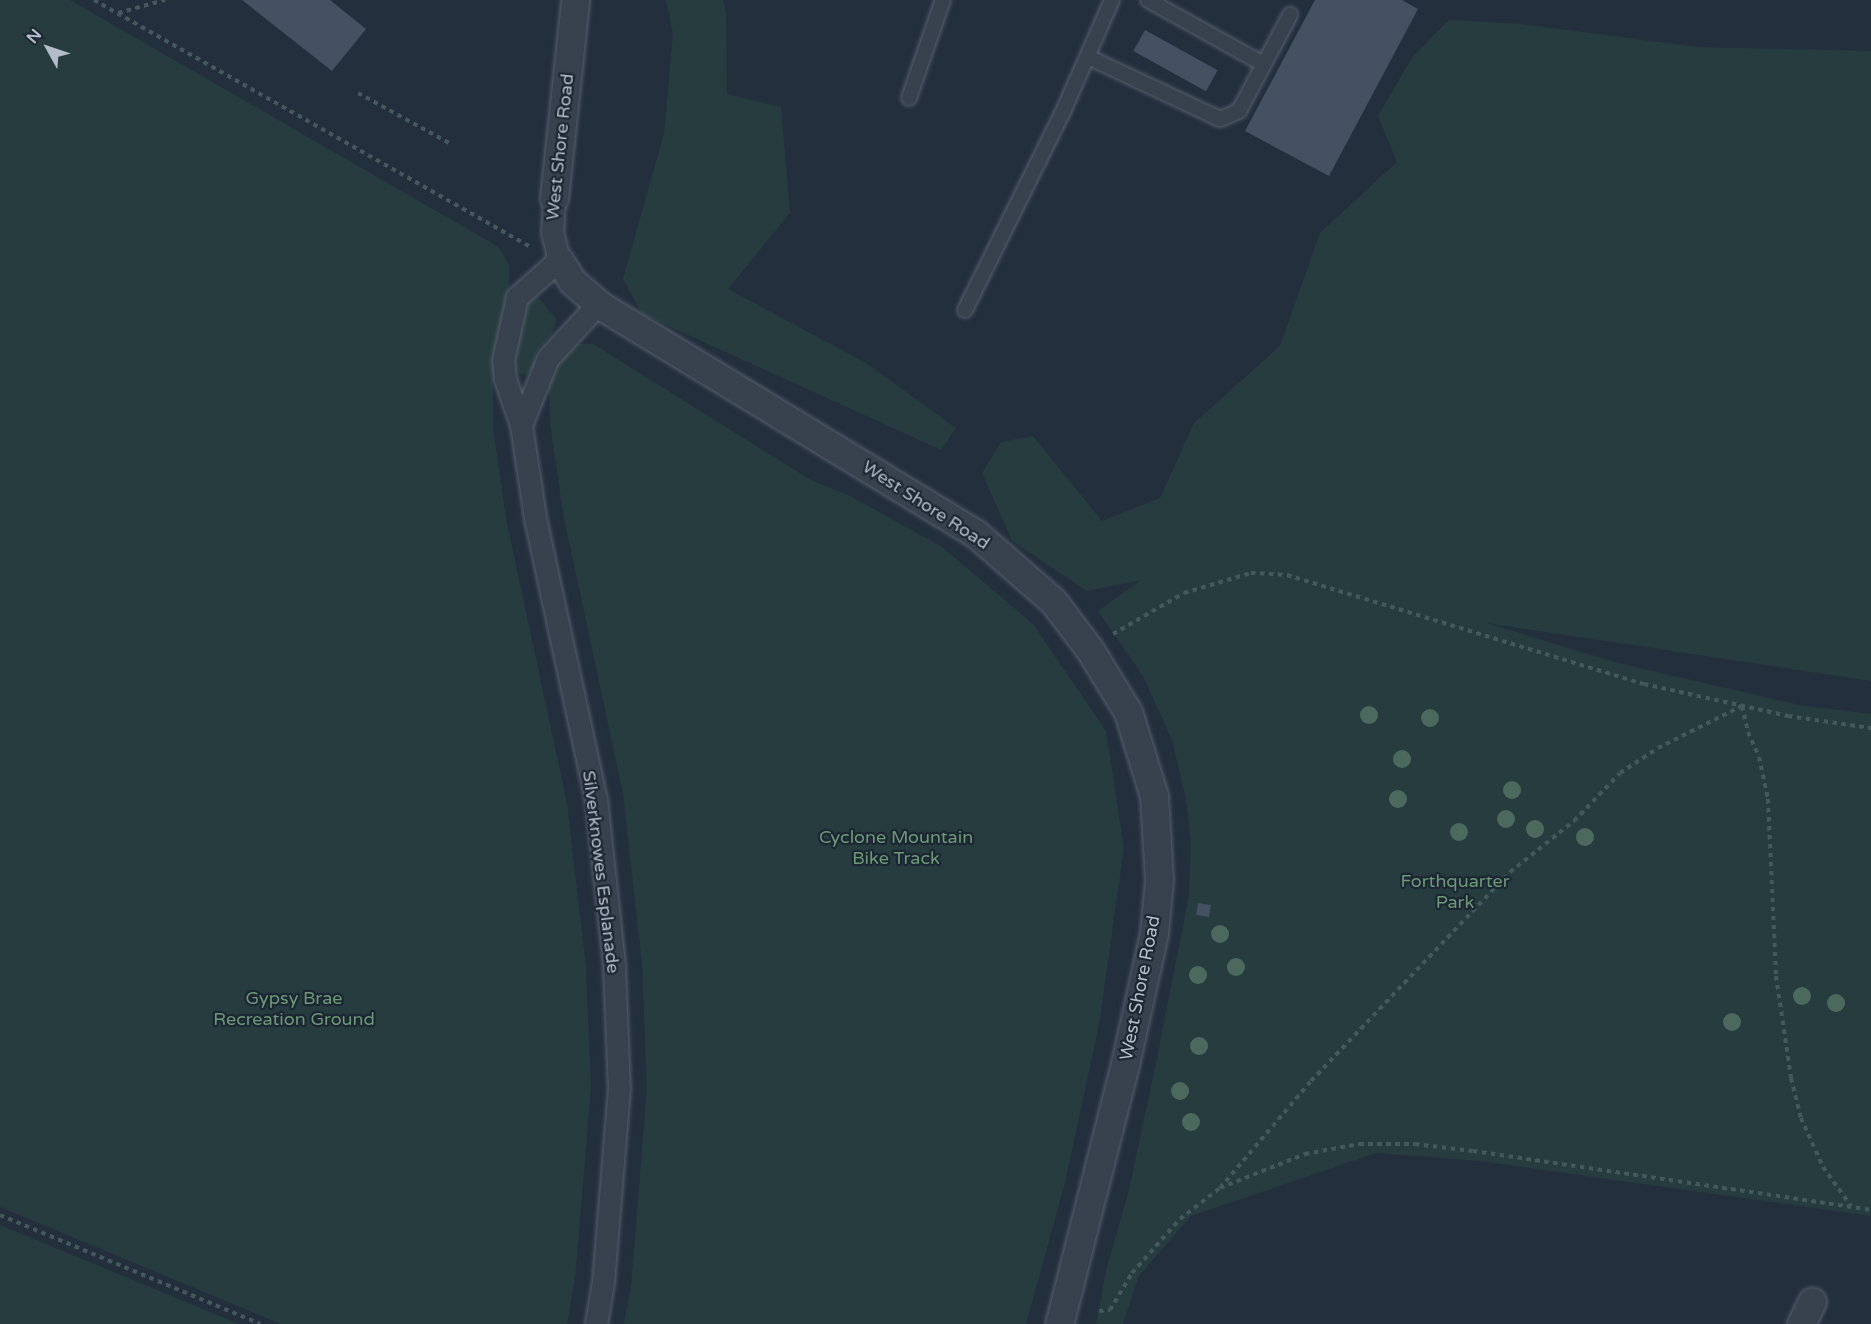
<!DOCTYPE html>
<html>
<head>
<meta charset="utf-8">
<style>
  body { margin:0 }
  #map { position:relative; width:1871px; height:1324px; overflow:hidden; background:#242f3e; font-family:"Varela Round",sans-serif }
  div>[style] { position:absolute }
  .green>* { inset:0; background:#263c3f }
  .building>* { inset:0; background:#455162; transform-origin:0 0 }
  .path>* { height:4px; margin-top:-2px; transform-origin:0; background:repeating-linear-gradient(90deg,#44595c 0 4.5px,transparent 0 9px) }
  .roads { filter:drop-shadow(0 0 2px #565f6c) drop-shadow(0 0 2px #565f6c) }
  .service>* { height:14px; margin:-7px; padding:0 7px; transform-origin:7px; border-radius:7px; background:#38414e }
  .pedestrian>* { height:21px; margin:-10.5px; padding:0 10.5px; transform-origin:10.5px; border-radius:10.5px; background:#38414e }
  .minor>* { height:27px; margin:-13.5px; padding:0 13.5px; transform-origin:13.5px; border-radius:13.5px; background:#38414e }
  .trees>* { width:18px; height:18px; margin:-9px; border-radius:50%; background:#4b6a5d }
  span { translate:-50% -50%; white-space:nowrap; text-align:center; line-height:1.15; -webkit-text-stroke:4.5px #1d2633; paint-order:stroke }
  .street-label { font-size:18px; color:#b4bcc9 }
  .park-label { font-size:18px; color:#6b9a76 }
  .north { position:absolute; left:18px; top:18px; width:60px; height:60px; -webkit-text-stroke:4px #1d2633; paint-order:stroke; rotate:310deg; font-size:16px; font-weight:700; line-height:24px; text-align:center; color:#b4bcc9 }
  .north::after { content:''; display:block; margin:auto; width:21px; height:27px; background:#b4bcc9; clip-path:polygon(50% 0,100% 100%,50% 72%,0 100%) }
</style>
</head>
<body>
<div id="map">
  <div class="green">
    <div style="clip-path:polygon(0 0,70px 0,490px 242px,501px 250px,509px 265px,509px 286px,493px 381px,493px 428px,507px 523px,567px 803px,586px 968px,591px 1088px,575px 1278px,567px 1324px,281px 1324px,0 1207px)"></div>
    <div style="clip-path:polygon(666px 0,723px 0,726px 12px,727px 94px,781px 107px,790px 213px,728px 289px,866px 363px,956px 428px,941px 450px,642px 314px,623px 279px,664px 134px,673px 34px)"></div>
    <div style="clip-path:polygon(1449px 20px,1523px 24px,1697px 47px,1871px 51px,1871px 681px,1486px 623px,1622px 664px,1800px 705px,1871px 714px,1871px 1216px,1480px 1161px,1376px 1153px,1191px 1216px,1139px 1276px,1123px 1324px,1096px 1324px,1107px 1266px,1128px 1194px,1155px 1068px,1189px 895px,1191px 847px,1187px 804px,1172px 740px,1143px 676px,1098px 611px,1141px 580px,1087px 591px,1012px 541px,982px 473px,1001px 442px,1033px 436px,1102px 521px,1160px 498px,1194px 423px,1280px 346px,1320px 233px,1397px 162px,1378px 116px,1411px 59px)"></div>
    <div style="clip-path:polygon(533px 297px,540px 299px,557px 320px,552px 334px,537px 351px,534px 368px,526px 375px,515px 373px,511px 362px,524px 302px)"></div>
    <div style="clip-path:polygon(577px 344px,593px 344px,811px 480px,850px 496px,942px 547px,1033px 624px,1106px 731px,1124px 848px,1099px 1025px,1065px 1183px,1026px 1324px,624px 1324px,631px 1286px,647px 1089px,642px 964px,623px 794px,563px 513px,550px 423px,549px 380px,553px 369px,564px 354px)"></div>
    <div style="clip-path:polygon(0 1225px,239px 1324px,0 1324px)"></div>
  </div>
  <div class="building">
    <div style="clip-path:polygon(242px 0,330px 0,366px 29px,332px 71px)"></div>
    <div style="clip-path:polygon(1315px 0,1402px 0,1418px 9px,1329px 176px,1245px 131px)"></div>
    <div style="left:1145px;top:30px;width:83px;height:24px;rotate:29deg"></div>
    <div style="left:1198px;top:903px;width:13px;height:12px;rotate:9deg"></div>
  </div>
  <div class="path">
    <div style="left:94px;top:0;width:500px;rotate:29.5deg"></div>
    <div style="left:118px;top:13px;width:49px;rotate:-15.5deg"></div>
    <div style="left:358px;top:93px;width:106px;rotate:28.7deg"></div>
    <div style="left:1113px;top:634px;width:82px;rotate:-30deg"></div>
    <div style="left:1184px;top:593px;width:70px;rotate:-16.6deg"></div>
    <div style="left:1251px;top:573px;width:36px;rotate:3deg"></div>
    <div style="left:1287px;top:575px;width:373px;rotate:17deg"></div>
    <div style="left:1644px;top:684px;width:148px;rotate:12.5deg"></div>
    <div style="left:1788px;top:716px;width:84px;rotate:8.2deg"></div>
    <div style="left:1220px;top:1188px;width:140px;rotate:-49.6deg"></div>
    <div style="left:1311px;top:1081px;width:289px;rotate:-46.4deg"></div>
    <div style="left:1510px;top:872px;width:82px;rotate:-38.6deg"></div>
    <div style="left:1574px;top:821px;width:66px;rotate:-46.2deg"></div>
    <div style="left:1620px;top:773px;width:45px;rotate:-33.3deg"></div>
    <div style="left:1658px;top:748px;width:94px;rotate:-26.6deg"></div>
    <div style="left:1742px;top:706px;width:27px;rotate:77deg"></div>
    <div style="left:1748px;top:732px;width:27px;rotate:66deg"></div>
    <div style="left:1759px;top:757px;width:43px;rotate:77.9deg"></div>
    <div style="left:1768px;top:799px;width:177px;rotate:87.4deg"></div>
    <div style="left:1776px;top:976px;width:103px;rotate:81.6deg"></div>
    <div style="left:1791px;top:1078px;width:41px;rotate:76deg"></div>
    <div style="left:1801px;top:1118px;width:54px;rotate:65.8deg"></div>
    <div style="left:1823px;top:1167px;width:48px;rotate:54.3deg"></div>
    <div style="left:0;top:1215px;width:282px;rotate:22.7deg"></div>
    <div style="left:1099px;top:1311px;width:11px;rotate:-5deg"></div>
    <div style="left:1110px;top:1310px;width:43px;rotate:-59.3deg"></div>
    <div style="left:1132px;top:1273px;width:72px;rotate:-48.4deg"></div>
    <div style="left:1180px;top:1219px;width:51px;rotate:-37.8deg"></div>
    <div style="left:1220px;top:1188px;width:92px;rotate:-21.8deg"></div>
    <div style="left:1305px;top:1154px;width:55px;rotate:-10.5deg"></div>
    <div style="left:1359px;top:1144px;width:56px"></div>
    <div style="left:1415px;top:1144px;width:58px;rotate:6.9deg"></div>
    <div style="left:1473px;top:1151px;width:402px;rotate:8.4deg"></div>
  </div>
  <div class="roads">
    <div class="service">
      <div style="left:1148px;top:0;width:132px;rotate:29.1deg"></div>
      <div style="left:1088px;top:57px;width:146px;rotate:25.2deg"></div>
      <div style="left:1220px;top:119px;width:21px;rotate:-23deg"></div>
      <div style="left:1239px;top:111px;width:109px;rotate:-62deg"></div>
      <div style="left:909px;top:98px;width:104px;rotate:-70.9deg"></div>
      <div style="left:965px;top:310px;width:219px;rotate:-63.7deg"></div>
      <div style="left:1062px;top:114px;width:124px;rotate:-66.3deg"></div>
    </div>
    <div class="pedestrian">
      <div style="left:554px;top:198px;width:34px;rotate:93deg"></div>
      <div style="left:552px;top:232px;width:29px;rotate:76deg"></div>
      <div style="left:559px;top:260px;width:56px;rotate:138.6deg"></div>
      <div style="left:517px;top:297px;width:65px;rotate:102.5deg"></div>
      <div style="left:503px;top:360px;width:19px;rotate:84deg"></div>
      <div style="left:505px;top:379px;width:49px;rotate:70.8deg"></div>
      <div style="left:521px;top:425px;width:94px;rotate:81.4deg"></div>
      <div style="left:535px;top:518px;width:288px;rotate:77.8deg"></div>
      <div style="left:596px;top:799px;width:168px;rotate:83.8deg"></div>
      <div style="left:614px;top:966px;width:122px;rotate:87.7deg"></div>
      <div style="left:619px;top:1088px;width:195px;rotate:94.7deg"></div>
      <div style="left:603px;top:1282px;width:43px;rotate:99.5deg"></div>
      <div style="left:521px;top:425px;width:72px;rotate:-68.1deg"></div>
      <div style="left:548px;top:358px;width:74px;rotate:-47.2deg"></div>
    </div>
    <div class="minor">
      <div style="left:554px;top:198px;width:199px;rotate:-83.9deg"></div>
      <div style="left:559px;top:260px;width:25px;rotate:58deg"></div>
      <div style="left:572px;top:281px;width:35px;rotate:41deg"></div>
      <div style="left:598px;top:304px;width:441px;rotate:31.3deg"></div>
      <div style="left:975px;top:533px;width:103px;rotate:41.1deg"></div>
      <div style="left:1053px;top:601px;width:61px;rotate:52.9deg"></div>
      <div style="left:1090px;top:650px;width:73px;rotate:58.5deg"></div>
      <div style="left:1128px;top:712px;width:88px;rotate:72.8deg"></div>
      <div style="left:1154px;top:796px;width:84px;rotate:86.6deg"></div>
      <div style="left:1159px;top:880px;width:53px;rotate:95.4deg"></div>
      <div style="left:1154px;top:933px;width:134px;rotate:102.5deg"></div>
      <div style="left:1125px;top:1064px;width:268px;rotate:104.2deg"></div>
      <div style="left:1801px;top:1324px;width:25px;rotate:-64deg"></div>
    </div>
  </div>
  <div class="trees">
    <div style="left:1369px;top:715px"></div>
    <div style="left:1430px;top:718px"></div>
    <div style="left:1402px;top:759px"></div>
    <div style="left:1512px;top:790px"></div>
    <div style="left:1398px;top:799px"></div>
    <div style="left:1506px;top:819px"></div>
    <div style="left:1535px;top:829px"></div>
    <div style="left:1459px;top:832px"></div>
    <div style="left:1585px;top:837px"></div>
    <div style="left:1220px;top:934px"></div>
    <div style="left:1236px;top:967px"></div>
    <div style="left:1198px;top:975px"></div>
    <div style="left:1802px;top:996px"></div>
    <div style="left:1836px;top:1003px"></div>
    <div style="left:1732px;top:1022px"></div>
    <div style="left:1199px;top:1046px"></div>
    <div style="left:1180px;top:1091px"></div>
    <div style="left:1191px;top:1122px"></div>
  </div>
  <div class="street-label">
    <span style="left:560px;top:147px;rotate:-84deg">West Shore Road</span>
    <span style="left:926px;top:505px;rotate:33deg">West Shore Road</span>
    <span style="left:601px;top:872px;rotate:83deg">Silverknowes Esplanade</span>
    <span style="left:1140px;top:988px;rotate:-79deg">West Shore Road</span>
  </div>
  <div class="park-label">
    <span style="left:896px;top:848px">Cyclone Mountain<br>Bike Track</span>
    <span style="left:1455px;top:892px">Forthquarter<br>Park</span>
    <span style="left:294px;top:1009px">Gypsy Brae<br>Recreation Ground</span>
  </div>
  <div class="north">N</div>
</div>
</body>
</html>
